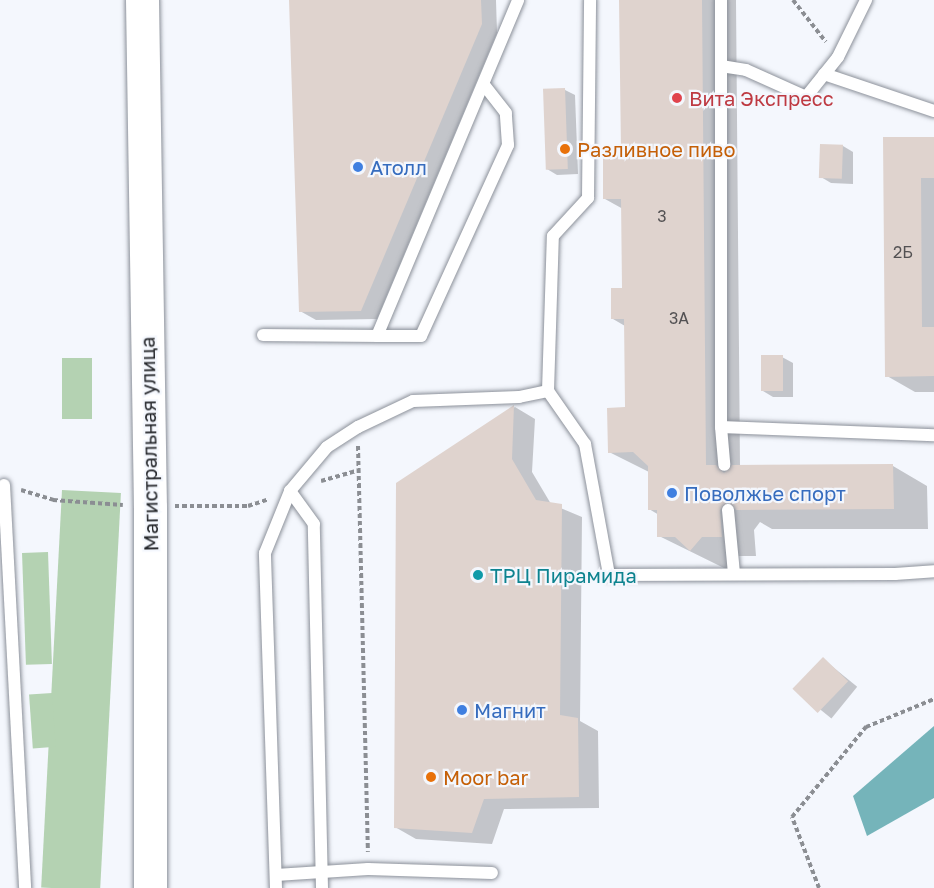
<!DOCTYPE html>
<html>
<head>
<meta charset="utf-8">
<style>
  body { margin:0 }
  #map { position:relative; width:934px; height:888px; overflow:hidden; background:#f4f7fd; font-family:"Golos Text",sans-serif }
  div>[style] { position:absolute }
  .green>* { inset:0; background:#b4d2b2; transform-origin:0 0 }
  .water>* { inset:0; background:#75b4ba }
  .shadow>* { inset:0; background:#0003; transform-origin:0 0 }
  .building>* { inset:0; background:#dfd3ce; transform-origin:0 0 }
  .path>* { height:4px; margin-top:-2px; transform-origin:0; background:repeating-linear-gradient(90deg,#8b8e93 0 4.5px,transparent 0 7.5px) }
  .roads { filter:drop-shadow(0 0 2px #8c919a) drop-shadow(0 0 2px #8c919a) }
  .lane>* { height:12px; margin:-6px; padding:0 6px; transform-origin:6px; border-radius:6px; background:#fff }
  .secondary>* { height:33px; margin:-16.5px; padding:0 16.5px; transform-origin:16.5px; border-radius:16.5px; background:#fff }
  .dots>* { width:16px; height:16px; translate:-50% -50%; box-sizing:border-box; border:3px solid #f4f7fd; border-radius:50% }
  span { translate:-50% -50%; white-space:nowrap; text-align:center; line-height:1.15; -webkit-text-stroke:4.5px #f4f7fd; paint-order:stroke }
  .number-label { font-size:16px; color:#535153 }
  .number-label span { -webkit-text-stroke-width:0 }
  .health-label { font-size:20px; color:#be3a42 }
  .left { translate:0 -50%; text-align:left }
  .food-label { font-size:20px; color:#c56008 }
  .shop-label { font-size:20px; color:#366cbe }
  .street-label { font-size:20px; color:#24262a }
  .culture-label { font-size:20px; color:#0d838f }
</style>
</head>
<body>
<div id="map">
  <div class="green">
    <div style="left:62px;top:358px;width:30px;height:61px"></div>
    <div style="left:62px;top:490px;width:59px;height:398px;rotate:3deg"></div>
    <div style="left:48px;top:552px;width:112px;height:26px;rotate:88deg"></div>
    <div style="left:52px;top:693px;width:54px;height:23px;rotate:86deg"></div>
  </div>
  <div class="water">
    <div style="clip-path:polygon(934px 726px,934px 798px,867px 836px,853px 796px)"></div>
  </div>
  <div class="shadow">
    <div style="clip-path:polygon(290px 0,496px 0,497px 33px,377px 319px,316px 320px,300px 311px)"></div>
    <div style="clip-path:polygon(620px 0,736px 0,740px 466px,893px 466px,927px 486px,928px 529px,772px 529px,760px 522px,754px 530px,756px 556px,737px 556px,726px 569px,659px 536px,659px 515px,649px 509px,649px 472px,609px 452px,627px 409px,625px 326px,613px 319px,624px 289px,623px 209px,605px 199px,622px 153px)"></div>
    <div style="clip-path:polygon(565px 90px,575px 95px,578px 174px,557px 175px,547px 169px)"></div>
    <div style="clip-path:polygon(885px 138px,934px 138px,934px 392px,915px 392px,887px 376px)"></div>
    <div style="clip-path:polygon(822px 146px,843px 146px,853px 152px,853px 184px,831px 183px,821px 177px)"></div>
    <div style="clip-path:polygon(782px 357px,793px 363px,793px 397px,773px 397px,763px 391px)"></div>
    <div style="clip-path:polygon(515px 407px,535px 419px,532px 472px,551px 504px,582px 517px,580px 721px,598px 731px,599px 808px,504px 809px,492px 844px,416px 839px,395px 827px,398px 484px)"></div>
    <div style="left:823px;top:659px;width:44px;height:41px;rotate:39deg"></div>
  </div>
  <div class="building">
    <div style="clip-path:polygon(289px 0,481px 0,482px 24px,361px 311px,299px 312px)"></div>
    <div style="clip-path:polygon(619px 0,702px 0,706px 465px,716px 465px,724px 473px,732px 465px,893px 464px,894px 509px,736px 510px,727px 502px,720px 510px,722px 537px,702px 537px,690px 551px,675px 537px,657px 537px,657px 510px,648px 510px,648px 466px,633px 452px,608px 453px,607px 408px,625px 407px,624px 319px,611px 319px,611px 288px,622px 288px,621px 199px,603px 199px,603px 152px,621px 151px)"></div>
    <div style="left:565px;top:88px;width:81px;height:22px;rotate:88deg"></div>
    <div style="clip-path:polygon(883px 137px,934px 137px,934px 178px,921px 178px,922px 327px,934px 327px,934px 376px,885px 377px)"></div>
    <div style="left:820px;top:144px;width:23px;height:34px;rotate:2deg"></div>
    <div style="left:761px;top:355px;width:22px;height:36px"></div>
    <div style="clip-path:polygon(514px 405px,512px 459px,536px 500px,562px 504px,560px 715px,578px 718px,579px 797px,484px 799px,472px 833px,394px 828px,396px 483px)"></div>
    <div style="left:823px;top:657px;width:35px;height:44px;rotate:44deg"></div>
  </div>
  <div class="path">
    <div style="left:793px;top:0;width:53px;rotate:51.8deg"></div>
    <div style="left:358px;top:446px;width:406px;rotate:88.6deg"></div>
    <div style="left:321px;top:481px;width:40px;rotate:-16deg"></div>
    <div style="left:21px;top:490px;width:34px;rotate:17deg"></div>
    <div style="left:53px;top:500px;width:70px;rotate:4.1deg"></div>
    <div style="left:175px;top:506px;width:73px"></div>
    <div style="left:248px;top:506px;width:22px;rotate:-18deg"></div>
    <div style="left:819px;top:888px;width:76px;rotate:-110.8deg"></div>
    <div style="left:792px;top:817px;width:117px;rotate:-50.6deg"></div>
    <div style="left:866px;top:727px;width:74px;rotate:-22.4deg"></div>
  </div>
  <div class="roads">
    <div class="lane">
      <div style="left:721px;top:0;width:427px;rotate:90deg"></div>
      <div style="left:721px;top:427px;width:213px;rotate:2.2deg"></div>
      <div style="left:721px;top:66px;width:25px;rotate:9deg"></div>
      <div style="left:746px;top:70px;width:66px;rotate:24.2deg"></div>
      <div style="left:806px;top:97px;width:51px;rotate:-51.3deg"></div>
      <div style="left:838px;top:57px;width:64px;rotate:-63.8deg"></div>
      <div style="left:824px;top:74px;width:116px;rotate:18.6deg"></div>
      <div style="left:263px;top:335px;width:114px;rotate:0.5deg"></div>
      <div style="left:377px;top:336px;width:364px;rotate:-67.2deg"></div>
      <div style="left:377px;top:336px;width:44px"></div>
      <div style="left:421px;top:336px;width:210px;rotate:-65.5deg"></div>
      <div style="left:508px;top:145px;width:32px;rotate:-94deg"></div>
      <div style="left:506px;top:113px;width:36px;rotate:-128deg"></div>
      <div style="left:548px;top:391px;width:155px;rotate:-88.2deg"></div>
      <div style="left:553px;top:236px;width:52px;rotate:-47.4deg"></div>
      <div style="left:588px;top:198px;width:198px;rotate:-89.4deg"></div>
      <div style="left:721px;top:427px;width:38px;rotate:85deg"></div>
      <div style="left:4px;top:485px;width:404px;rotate:87deg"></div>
      <div style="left:728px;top:510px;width:64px;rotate:84.6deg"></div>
      <div style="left:276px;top:875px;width:92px;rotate:-3.7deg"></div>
      <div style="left:368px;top:869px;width:124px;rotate:1.8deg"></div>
      <div style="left:276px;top:888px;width:335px;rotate:-91.9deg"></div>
      <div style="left:265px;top:553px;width:67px;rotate:-68deg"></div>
      <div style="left:322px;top:888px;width:364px;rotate:-91.3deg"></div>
      <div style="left:314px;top:524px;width:41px;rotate:-126deg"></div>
      <div style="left:290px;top:491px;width:57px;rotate:-49.9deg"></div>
      <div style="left:327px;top:447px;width:37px;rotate:-33deg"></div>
      <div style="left:358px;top:427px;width:61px;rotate:-25.3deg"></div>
      <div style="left:413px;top:401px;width:106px;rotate:-2.2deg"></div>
      <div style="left:519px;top:397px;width:30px;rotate:-12deg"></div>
      <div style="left:548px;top:391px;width:65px;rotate:55.1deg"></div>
      <div style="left:585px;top:444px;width:133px;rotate:79.6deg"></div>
      <div style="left:609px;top:575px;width:286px;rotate:-0.2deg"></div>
      <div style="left:895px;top:574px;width:39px;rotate:-4deg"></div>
    </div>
    <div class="secondary">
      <div style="left:142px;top:0;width:507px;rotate:89.1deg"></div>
      <div style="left:150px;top:507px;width:381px;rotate:90deg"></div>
    </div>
  </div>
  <div class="dots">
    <div style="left:677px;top:98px;background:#e0444e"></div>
    <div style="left:565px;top:149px;background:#e8710a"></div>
    <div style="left:358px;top:167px;background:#3f7fe0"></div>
    <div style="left:672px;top:493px;background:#3f7fe0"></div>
    <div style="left:478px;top:575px;background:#0f9aa8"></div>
    <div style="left:462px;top:710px;background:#3f7fe0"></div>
    <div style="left:431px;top:777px;background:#e8710a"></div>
  </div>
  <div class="number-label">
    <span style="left:662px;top:216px">3</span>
    <span style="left:903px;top:252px">2Б</span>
    <span style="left:679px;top:318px">3А</span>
  </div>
  <div class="health-label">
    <span class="left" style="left:689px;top:98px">Вита Экспресс</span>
  </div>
  <div class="food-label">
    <span class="left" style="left:577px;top:149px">Разливное пиво</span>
    <span class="left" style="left:443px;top:777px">Moor bar</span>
  </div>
  <div class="shop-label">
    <span class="left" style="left:370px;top:167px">Атолл</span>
    <span class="left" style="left:684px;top:493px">Поволжье спорт</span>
    <span class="left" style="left:474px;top:710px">Магнит</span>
  </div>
  <div class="street-label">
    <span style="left:149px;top:444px;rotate:-91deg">Магистральная улица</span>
  </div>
  <div class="culture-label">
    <span class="left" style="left:490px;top:575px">ТРЦ Пирамида</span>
  </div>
</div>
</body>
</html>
